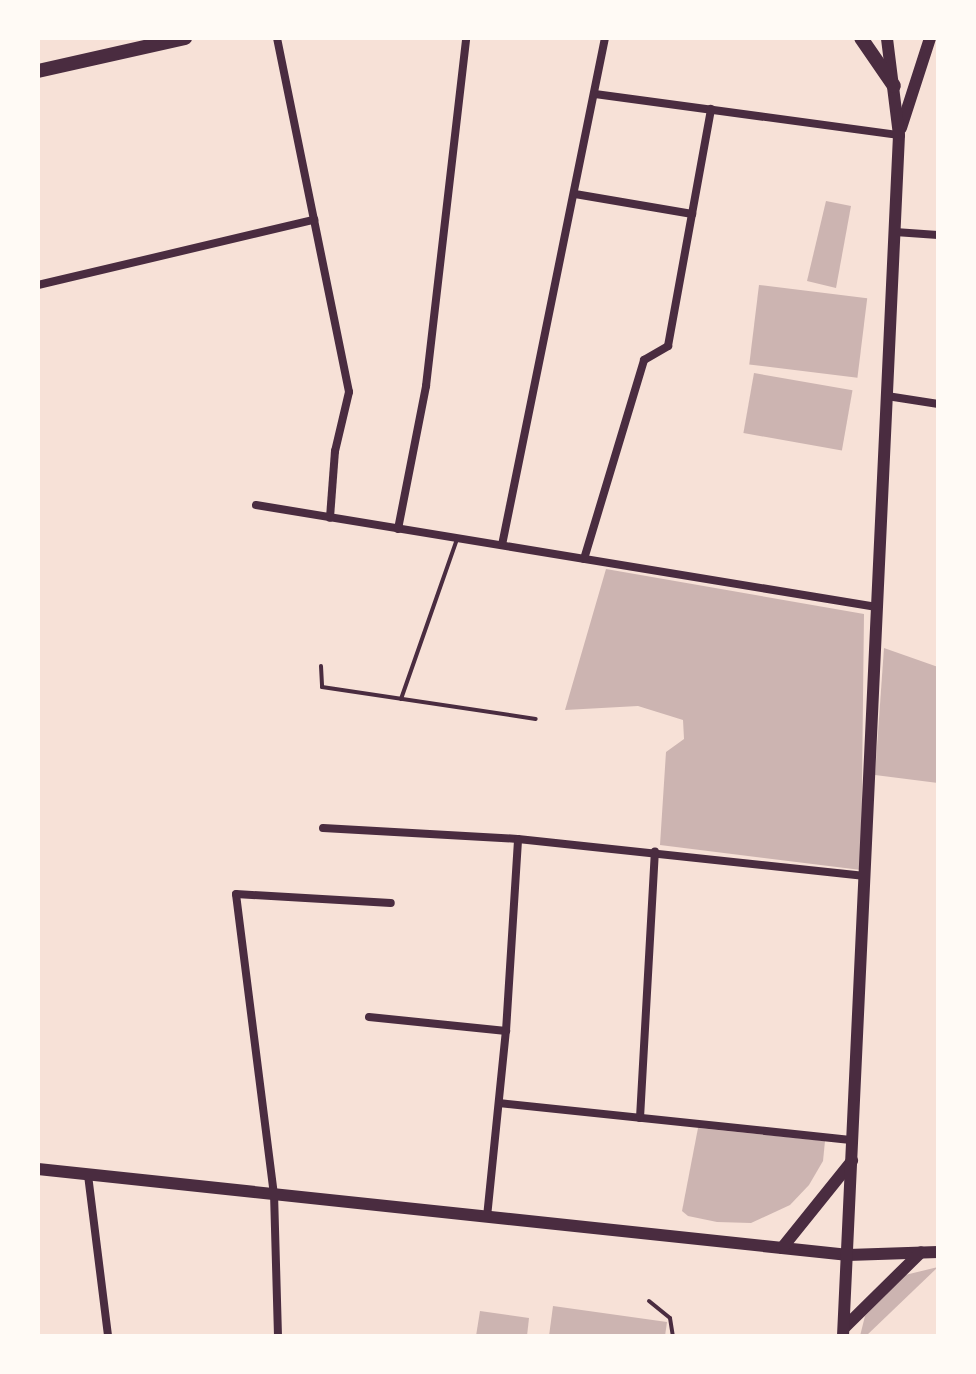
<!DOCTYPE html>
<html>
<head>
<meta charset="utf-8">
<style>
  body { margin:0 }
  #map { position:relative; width:976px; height:1374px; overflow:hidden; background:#f7e1d7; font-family:"Public Sans",sans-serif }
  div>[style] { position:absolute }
  .building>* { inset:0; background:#ccb4b1; transform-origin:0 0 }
  .service>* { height:4px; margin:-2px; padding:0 2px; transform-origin:2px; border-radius:2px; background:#4a2c40 }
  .minor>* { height:8px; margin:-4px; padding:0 4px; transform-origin:4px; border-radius:4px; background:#4a2c40 }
  .secondary>* { height:12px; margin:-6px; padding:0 6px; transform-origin:6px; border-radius:6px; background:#4a2c40 }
  .primary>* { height:14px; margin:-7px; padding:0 7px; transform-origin:7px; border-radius:7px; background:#4a2c40 }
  span { translate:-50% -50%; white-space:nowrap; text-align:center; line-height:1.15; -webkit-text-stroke:6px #fffaf5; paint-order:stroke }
  .frame { position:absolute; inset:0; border:40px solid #fffaf5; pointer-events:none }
</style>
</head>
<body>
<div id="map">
  <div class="building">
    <div style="clip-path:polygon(826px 201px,851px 206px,836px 288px,807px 281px)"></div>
    <div style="left:759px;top:285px;width:109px;height:80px;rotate:7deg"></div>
    <div style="left:754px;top:373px;width:100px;height:61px;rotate:10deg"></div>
    <div style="clip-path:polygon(606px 569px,864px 614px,861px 870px,660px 845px,666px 752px,684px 739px,683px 720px,638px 706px,565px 710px)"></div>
    <div style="clip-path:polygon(884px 648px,938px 667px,938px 783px,875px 775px)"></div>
    <div style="clip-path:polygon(698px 1128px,825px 1141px,823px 1161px,809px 1185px,790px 1205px,751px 1223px,717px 1222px,688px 1216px,682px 1211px)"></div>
    <div style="clip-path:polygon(938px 1267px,866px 1336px,860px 1336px,865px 1316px,901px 1276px)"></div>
    <div style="clip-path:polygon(553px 1306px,667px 1322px,665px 1336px,549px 1336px)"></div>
    <div style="clip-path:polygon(480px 1311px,529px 1318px,527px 1336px,476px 1336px)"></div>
  </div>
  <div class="service">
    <div style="left:321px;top:666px;width:21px;rotate:87deg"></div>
    <div style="left:322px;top:687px;width:216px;rotate:8.5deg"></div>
    <div style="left:401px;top:699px;width:170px;rotate:-70.7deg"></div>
    <div style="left:649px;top:1301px;width:27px;rotate:39deg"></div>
    <div style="left:670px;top:1318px;width:18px;rotate:81deg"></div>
  </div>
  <div class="minor">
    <div style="left:277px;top:38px;width:361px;rotate:78.5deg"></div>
    <div style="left:349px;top:392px;width:61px;rotate:103.3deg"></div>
    <div style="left:335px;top:451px;width:67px;rotate:94.3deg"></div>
    <div style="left:595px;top:94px;width:307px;rotate:7.7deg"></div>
    <div style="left:575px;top:194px;width:119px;rotate:9.7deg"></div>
    <div style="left:895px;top:232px;width:43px;rotate:4deg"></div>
    <div style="left:38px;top:285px;width:284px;rotate:-13.3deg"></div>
    <div style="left:887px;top:396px;width:52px;rotate:8.9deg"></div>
    <div style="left:256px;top:505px;width:629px;rotate:9.33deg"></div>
    <div style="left:398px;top:529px;width:146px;rotate:-78.9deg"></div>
    <div style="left:426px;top:386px;width:350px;rotate:-83.4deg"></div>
    <div style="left:502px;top:545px;width:517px;rotate:-78.52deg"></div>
    <div style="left:584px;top:559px;width:208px;rotate:-73.2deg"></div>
    <div style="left:644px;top:360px;width:28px;rotate:-30deg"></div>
    <div style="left:668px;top:346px;width:241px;rotate:-79.7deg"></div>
    <div style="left:323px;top:828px;width:195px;rotate:3.2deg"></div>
    <div style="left:518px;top:839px;width:349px;rotate:6.1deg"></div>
    <div style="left:369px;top:1017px;width:138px;rotate:5.8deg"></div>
    <div style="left:499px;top:1103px;width:356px;rotate:6deg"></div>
    <div style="left:640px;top:1118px;width:267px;rotate:-86.8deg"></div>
    <div style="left:88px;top:1175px;width:162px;rotate:82.9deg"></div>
    <div style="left:487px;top:1217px;width:187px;rotate:-84.2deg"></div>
    <div style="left:506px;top:1031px;width:192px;rotate:-86.4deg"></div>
    <div style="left:278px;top:1336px;width:141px;rotate:-91.6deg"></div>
    <div style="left:274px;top:1195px;width:303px;rotate:-97.2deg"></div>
    <div style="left:236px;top:894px;width:155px;rotate:3.3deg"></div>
  </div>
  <div class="secondary">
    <div style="left:901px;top:128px;width:95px;rotate:-72.1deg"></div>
    <div style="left:38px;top:1169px;width:815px;rotate:6.06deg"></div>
    <div style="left:848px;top:1255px;width:90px;rotate:-1.9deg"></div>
    <div style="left:782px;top:1248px;width:112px;rotate:-51.2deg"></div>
    <div style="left:844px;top:1328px;width:108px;rotate:-44.6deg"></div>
    <div style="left:843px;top:1336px;width:1202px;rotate:-87.33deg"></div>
    <div style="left:899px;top:135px;width:98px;rotate:-97.1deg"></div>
  </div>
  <div class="primary">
    <div style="left:861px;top:38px;width:58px;rotate:55.5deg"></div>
    <div style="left:38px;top:71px;width:151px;rotate:-12.7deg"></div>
  </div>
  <div class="frame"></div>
</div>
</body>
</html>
